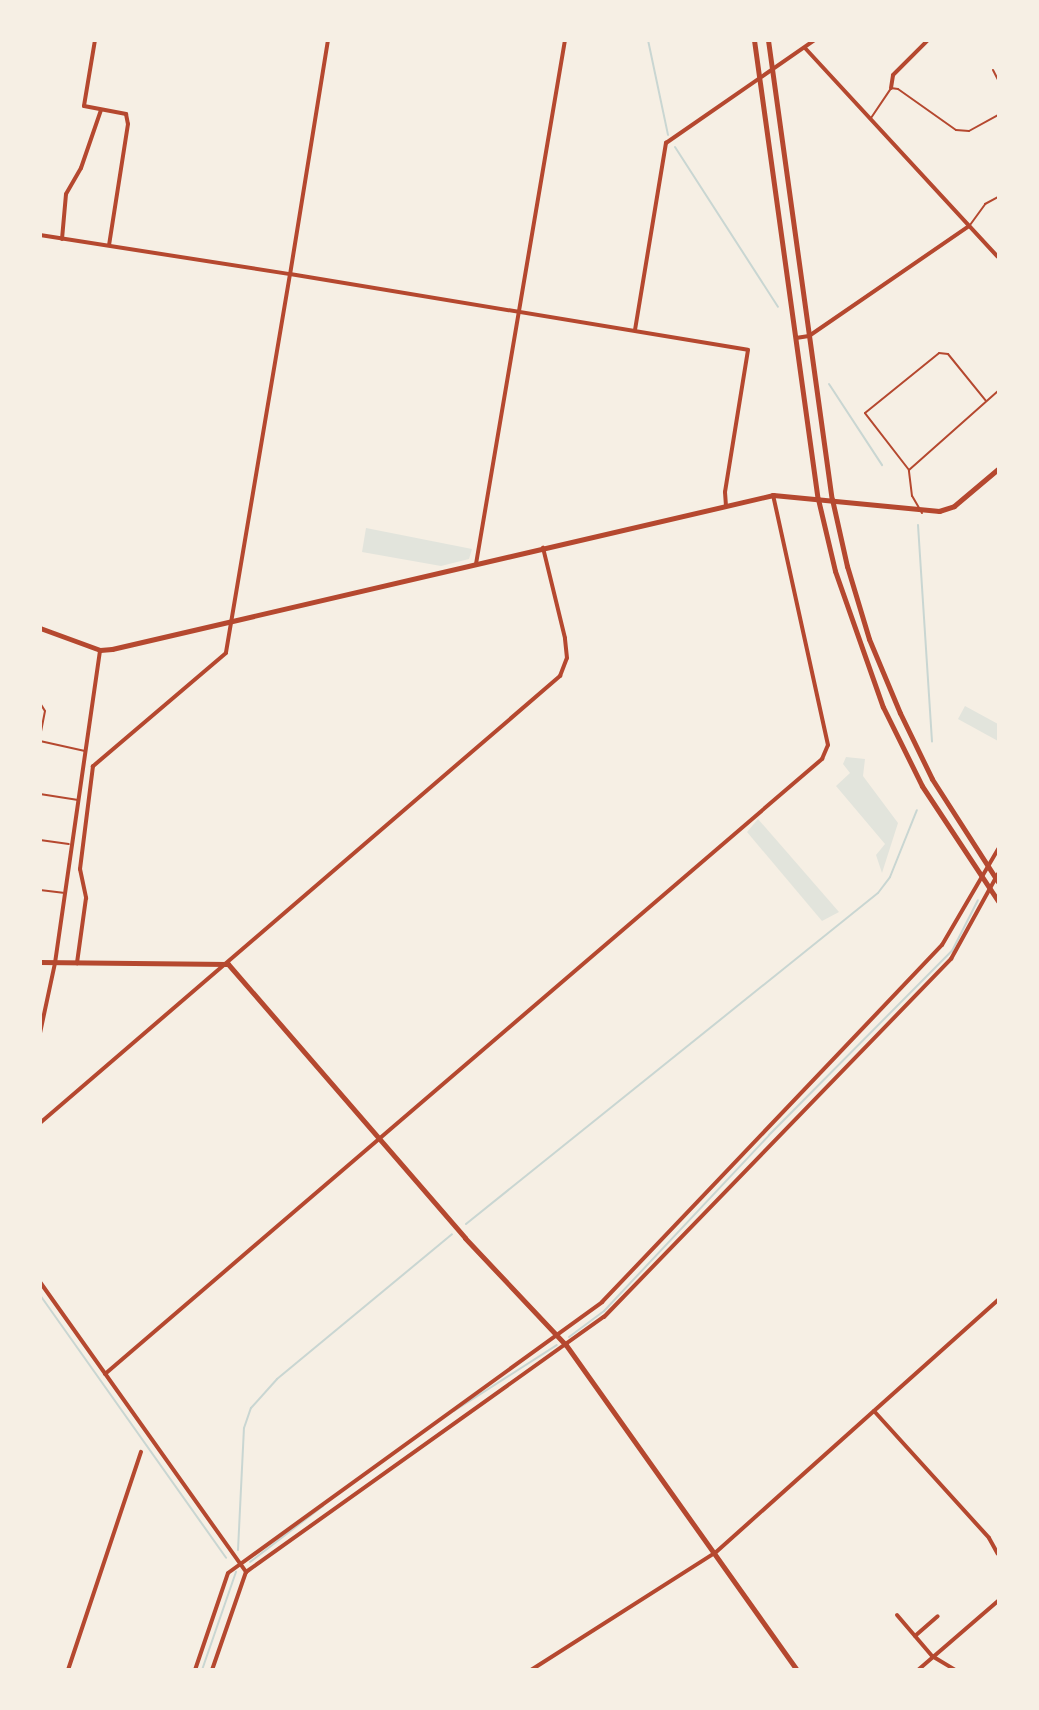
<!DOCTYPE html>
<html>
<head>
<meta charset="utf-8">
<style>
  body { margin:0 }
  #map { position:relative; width:1039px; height:1710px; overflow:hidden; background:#f6efe4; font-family:"Fira Sans Condensed",sans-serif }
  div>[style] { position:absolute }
  .green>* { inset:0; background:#e2e4dc }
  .stream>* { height:2px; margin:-1px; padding:0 1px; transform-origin:1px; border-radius:1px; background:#c9d6d2 }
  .service>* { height:2px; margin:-1px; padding:0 1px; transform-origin:1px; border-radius:1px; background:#b5482f }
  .minor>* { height:4px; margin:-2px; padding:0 2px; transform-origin:2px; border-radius:2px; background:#b5482f }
  .tertiary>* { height:5px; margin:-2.5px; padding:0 2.5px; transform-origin:2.5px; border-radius:2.5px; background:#b5482f }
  span { translate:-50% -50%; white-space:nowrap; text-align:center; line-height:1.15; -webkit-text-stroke:5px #f6efe4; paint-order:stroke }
  .frame { position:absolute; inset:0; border:42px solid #f6efe4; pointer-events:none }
</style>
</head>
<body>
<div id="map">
  <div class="green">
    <div style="clip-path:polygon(366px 528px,472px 549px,469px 559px,441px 566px,362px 552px)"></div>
    <div style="clip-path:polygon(965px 706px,998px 724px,998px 741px,958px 719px)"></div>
    <div style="clip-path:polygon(846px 757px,865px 759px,863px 776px,898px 823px,882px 873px,876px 855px,885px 844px,836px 786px,850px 773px,843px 764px)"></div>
    <div style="clip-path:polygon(758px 819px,839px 912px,822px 921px,747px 832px)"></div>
  </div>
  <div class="stream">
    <div style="left:648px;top:40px;width:97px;rotate:78.1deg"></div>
    <div style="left:675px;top:147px;width:190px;rotate:57.2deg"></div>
    <div style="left:829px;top:384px;width:97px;rotate:56.8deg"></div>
    <div style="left:918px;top:525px;width:217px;rotate:86.3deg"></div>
    <div style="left:466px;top:1224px;width:528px;rotate:-38.78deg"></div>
    <div style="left:878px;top:893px;width:20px;rotate:-53deg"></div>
    <div style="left:890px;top:877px;width:72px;rotate:-68.1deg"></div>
    <div style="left:40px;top:1295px;width:322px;rotate:54.7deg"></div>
    <div style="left:569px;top:1337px;width:44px;rotate:-36.6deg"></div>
    <div style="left:604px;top:1311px;width:241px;rotate:-46.8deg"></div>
    <div style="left:769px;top:1135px;width:260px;rotate:-45.2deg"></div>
    <div style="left:952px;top:951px;width:57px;rotate:-63deg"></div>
    <div style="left:454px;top:1411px;width:122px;rotate:-32.7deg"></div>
    <div style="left:238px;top:1550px;width:122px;rotate:-87.2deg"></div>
    <div style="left:244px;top:1428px;width:21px;rotate:-71deg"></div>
    <div style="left:251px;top:1408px;width:39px;rotate:-48deg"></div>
    <div style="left:277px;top:1379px;width:227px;rotate:-39.6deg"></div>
    <div style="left:250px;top:1562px;width:92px;rotate:-37.5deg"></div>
    <div style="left:202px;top:1670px;width:104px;rotate:-70.9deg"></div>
  </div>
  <div class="service">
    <div style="left:993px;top:70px;width:11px;rotate:63deg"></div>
    <div style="left:871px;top:118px;width:36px;rotate:-56deg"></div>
    <div style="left:891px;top:88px;width:7px;rotate:8deg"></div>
    <div style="left:898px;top:89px;width:71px;rotate:35.3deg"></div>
    <div style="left:956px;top:130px;width:13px;rotate:4deg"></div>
    <div style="left:969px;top:131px;width:33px;rotate:-29deg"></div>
    <div style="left:970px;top:225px;width:26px;rotate:-54deg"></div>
    <div style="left:985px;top:204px;width:15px;rotate:-28deg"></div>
    <div style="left:998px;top:346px;width:1px;rotate:90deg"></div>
    <div style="left:909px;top:470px;width:119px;rotate:-41.6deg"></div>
    <div style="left:922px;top:513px;width:20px;rotate:-120deg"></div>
    <div style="left:912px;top:496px;width:26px;rotate:-97deg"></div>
    <div style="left:909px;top:470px;width:72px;rotate:-127.7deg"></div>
    <div style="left:865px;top:413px;width:95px;rotate:-39deg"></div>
    <div style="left:939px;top:353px;width:9px;rotate:6deg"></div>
    <div style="left:948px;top:354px;width:60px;rotate:51deg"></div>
    <div style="left:40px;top:703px;width:9px;rotate:58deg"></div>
    <div style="left:45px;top:711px;width:26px;rotate:101deg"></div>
    <div style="left:40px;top:741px;width:46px;rotate:12.5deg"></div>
    <div style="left:40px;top:794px;width:37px;rotate:9deg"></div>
    <div style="left:40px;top:840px;width:29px;rotate:8deg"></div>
    <div style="left:40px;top:890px;width:23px;rotate:7deg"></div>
  </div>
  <div class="minor">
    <div style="left:95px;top:40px;width:67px;rotate:99.5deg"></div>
    <div style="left:84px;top:106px;width:43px;rotate:10.8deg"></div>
    <div style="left:126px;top:114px;width:10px;rotate:79deg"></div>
    <div style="left:128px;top:124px;width:122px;rotate:98.9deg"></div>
    <div style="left:328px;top:40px;width:237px;rotate:99.2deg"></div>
    <div style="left:290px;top:274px;width:464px;rotate:9.4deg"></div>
    <div style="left:748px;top:350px;width:144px;rotate:99.2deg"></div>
    <div style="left:725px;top:492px;width:14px;rotate:86deg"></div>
    <div style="left:805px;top:48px;width:284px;rotate:47.3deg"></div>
    <div style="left:891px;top:88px;width:13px;rotate:-81deg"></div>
    <div style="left:893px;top:75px;width:49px;rotate:-45deg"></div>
    <div style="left:40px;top:235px;width:253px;rotate:8.9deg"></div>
    <div style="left:290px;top:274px;width:384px;rotate:99.6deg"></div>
    <div style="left:226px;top:653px;width:175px;rotate:139.6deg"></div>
    <div style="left:93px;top:766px;width:104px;rotate:97.2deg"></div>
    <div style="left:80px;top:869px;width:30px;rotate:78deg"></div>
    <div style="left:86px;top:898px;width:66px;rotate:97.9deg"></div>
    <div style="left:62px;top:239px;width:45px;rotate:-84.9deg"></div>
    <div style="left:66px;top:194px;width:30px;rotate:-60deg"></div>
    <div style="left:81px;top:168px;width:61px;rotate:-71deg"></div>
    <div style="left:635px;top:330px;width:190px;rotate:-80.6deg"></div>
    <div style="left:666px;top:143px;width:181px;rotate:-34.7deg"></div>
    <div style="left:796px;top:338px;width:13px;rotate:-9deg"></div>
    <div style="left:809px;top:336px;width:194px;rotate:-34.5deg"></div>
    <div style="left:476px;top:564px;width:532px;rotate:-80.36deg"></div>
    <div style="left:40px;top:1033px;width:72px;rotate:-77.9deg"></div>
    <div style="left:55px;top:963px;width:316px;rotate:-81.8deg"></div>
    <div style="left:40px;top:1123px;width:686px;rotate:-40.68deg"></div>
    <div style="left:560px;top:676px;width:19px;rotate:-69deg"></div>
    <div style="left:567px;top:658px;width:20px;rotate:-96deg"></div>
    <div style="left:565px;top:638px;width:93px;rotate:-103.7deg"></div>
    <div style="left:40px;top:1282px;width:356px;rotate:54.6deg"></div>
    <div style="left:105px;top:1374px;width:945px;rotate:-40.62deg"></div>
    <div style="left:822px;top:759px;width:15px;rotate:-67deg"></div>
    <div style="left:828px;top:745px;width:256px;rotate:-102.4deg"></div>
    <div style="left:874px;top:1411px;width:171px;rotate:47.8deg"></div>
    <div style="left:989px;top:1538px;width:18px;rotate:61deg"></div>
    <div style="left:897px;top:1615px;width:54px;rotate:49.5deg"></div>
    <div style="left:932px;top:1656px;width:27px;rotate:31deg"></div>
    <div style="left:915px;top:1636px;width:30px;rotate:-41deg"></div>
    <div style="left:68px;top:1670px;width:230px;rotate:-71.5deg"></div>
    <div style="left:195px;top:1670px;width:102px;rotate:-71.2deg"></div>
    <div style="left:228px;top:1573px;width:462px;rotate:-35.9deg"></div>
    <div style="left:602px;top:1302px;width:493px;rotate:-46.4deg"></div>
    <div style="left:942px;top:945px;width:111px;rotate:-59.7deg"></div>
    <div style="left:212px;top:1670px;width:104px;rotate:-70.9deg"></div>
    <div style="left:246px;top:1572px;width:440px;rotate:-35.5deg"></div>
    <div style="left:604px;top:1317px;width:499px;rotate:-45.9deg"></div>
    <div style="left:951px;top:959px;width:97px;rotate:-61.1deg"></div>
    <div style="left:531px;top:1670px;width:218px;rotate:-32.5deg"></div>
    <div style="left:715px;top:1553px;width:380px;rotate:-41.8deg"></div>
    <div style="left:918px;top:1670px;width:106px;rotate:-40.8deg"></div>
  </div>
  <div class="tertiary">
    <div style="left:754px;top:40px;width:463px;rotate:82.1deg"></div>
    <div style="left:818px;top:499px;width:74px;rotate:76.7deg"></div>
    <div style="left:835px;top:571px;width:144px;rotate:70.6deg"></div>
    <div style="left:883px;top:707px;width:88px;rotate:63.7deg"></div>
    <div style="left:922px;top:786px;width:138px;rotate:56.5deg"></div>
    <div style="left:768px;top:40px;width:463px;rotate:82.1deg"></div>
    <div style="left:832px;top:499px;width:69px;rotate:77.4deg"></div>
    <div style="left:847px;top:566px;width:76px;rotate:73.2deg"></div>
    <div style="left:869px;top:639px;width:80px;rotate:67.3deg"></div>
    <div style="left:900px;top:713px;width:73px;rotate:64.1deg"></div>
    <div style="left:932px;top:779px;width:122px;rotate:57.3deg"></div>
    <div style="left:40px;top:628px;width:64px;rotate:20.1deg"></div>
    <div style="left:100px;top:650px;width:12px;rotate:-5deg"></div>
    <div style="left:112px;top:649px;width:679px;rotate:-13.11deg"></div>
    <div style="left:773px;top:495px;width:167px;rotate:5.5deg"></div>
    <div style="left:939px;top:511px;width:16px;rotate:-18deg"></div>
    <div style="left:954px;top:506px;width:57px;rotate:-40.1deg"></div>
    <div style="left:40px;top:962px;width:188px;rotate:0.6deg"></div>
    <div style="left:228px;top:964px;width:362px;rotate:49.1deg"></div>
    <div style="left:465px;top:1238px;width:147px;rotate:46.7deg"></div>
    <div style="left:566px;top:1345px;width:399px;rotate:54.6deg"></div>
  </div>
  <div class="frame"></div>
</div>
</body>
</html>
